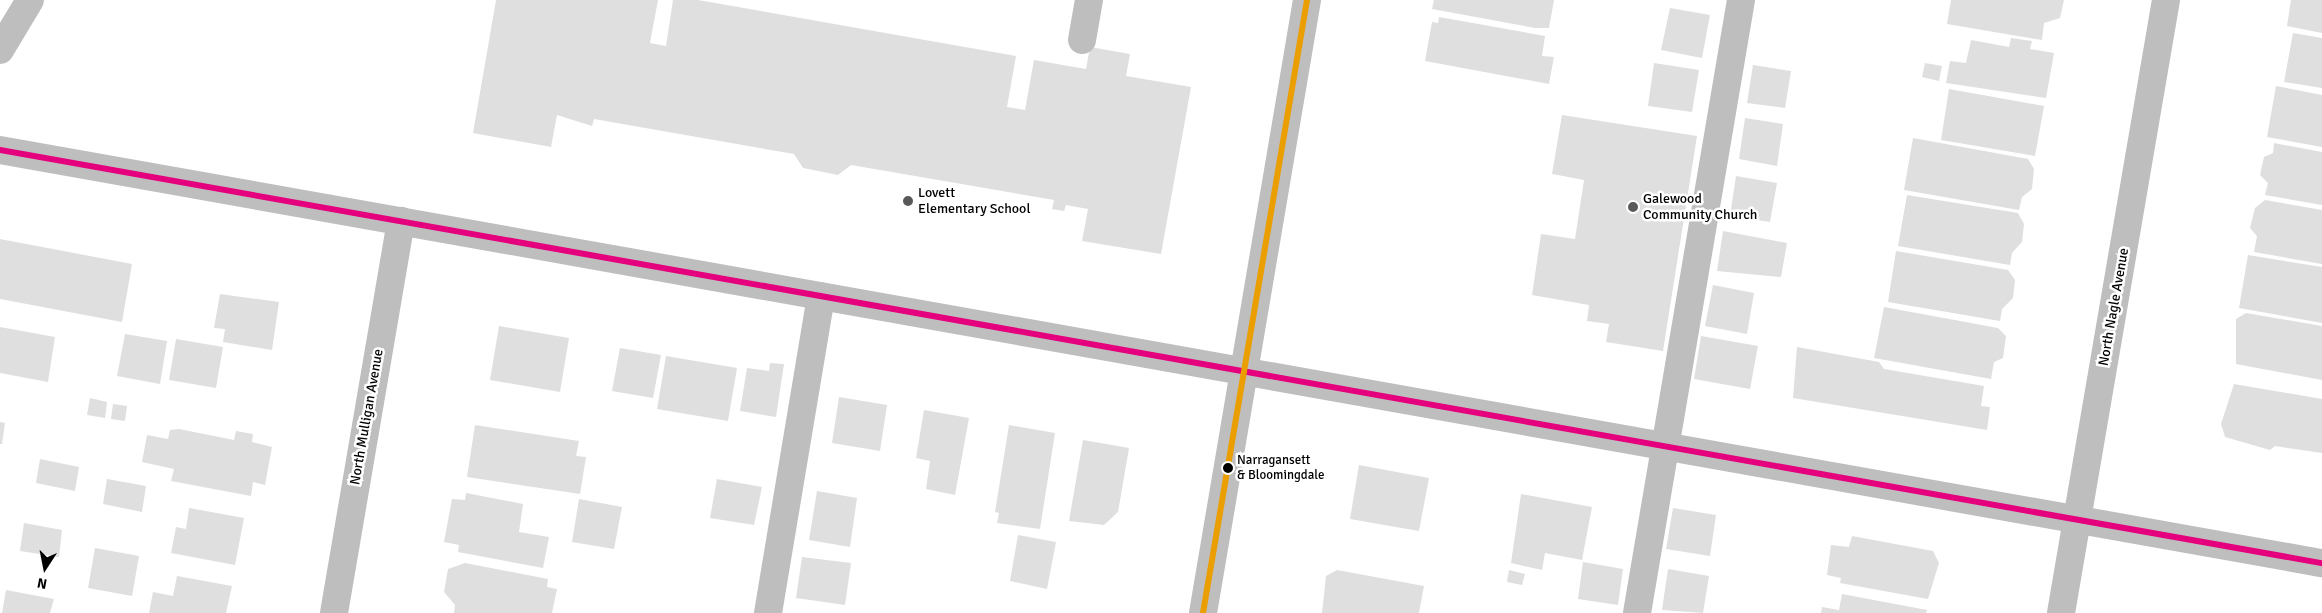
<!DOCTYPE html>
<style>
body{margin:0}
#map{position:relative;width:2322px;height:613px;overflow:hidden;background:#fff;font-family:Signika,sans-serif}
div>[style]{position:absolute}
.building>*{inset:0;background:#dfdfdf}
.minor>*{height:28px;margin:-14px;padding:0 14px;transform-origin:14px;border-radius:14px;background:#bebebe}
.bus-1>*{height:6px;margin:-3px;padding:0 3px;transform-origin:3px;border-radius:3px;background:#e5007d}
.bus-2>*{height:6px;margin:-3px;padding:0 3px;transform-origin:3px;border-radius:3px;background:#eb9e00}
.dots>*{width:14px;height:14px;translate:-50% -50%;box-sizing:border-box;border:2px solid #fff;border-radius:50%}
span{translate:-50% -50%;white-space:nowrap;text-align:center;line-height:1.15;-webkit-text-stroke:5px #fff;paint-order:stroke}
.bus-label{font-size:13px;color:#000}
.left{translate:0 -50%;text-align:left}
.poi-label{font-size:14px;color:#000}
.street-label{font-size:14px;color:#000}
.north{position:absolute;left:20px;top:543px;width:50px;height:50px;-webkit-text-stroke:4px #fff;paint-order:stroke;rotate:191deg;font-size:14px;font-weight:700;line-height:20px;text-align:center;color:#000}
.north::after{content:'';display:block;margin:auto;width:18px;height:22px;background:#000;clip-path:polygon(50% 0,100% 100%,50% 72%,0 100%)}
</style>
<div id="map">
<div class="building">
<div style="clip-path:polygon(496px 0,658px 0,650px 43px,666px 46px,673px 0,698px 0,1016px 56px,1007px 107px,1025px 110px,1034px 60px,1086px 69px,1090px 47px,1130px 54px,1126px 76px,1191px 87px,1161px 254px,1082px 241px,1088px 209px,1066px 205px,1064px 211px,1052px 209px,1054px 200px,851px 165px,838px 175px,803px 168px,794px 154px,594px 119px,592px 126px,557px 115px,551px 147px,473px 133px)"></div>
<div style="clip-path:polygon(1434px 0,1554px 0,1549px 28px,1535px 28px,1432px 9px)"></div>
<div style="clip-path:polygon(1951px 0,2064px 0,2060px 18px,2044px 23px,2042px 40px,1947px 24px)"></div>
<div style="clip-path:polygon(2291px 0,2322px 0,2322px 33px,2287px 26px)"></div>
<div style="clip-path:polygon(1670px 8px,1710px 15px,1702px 58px,1661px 50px)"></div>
<div style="clip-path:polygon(1439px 17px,1545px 36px,1542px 56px,1554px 57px,1549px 84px,1425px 61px,1432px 22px,1438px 23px)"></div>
<div style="clip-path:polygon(2293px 33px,2322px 38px,2322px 88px,2284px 82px)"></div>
<div style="clip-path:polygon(2011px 38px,2032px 41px,2030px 49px,2054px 53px,2046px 98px,1946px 83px,1950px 61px,1966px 63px,1971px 40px,2009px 47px)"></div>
<div style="clip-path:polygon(1654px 63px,1699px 70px,1692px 112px,1648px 106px)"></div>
<div style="clip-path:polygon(1925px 63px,1942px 66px,1939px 81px,1922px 77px)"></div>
<div style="clip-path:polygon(1753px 65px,1791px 71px,1785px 108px,1747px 103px)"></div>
<div style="clip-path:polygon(2276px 86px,2322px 95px,2322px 147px,2267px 137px)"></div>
<div style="clip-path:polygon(1949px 89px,2044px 106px,2035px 156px,1941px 140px)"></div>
<div style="clip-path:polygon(1562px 115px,1697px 136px,1663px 351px,1606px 342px,1609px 324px,1587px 321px,1589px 305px,1532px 295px,1541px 234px,1575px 239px,1584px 180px,1552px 174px)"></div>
<div style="clip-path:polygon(1745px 118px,1783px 124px,1777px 166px,1739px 159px)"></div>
<div style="clip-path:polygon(1913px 138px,2028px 159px,2034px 169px,2032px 189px,2022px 197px,2019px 210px,1904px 190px)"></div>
<div style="clip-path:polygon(2274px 143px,2322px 152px,2322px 205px,2265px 195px,2268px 183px,2260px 175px,2264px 157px,2273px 153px)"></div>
<div style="clip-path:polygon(1736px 176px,1777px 183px,1770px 222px,1730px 216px)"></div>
<div style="clip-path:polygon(1907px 195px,2018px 213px,2024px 224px,2022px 242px,2012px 253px,2010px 265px,1898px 246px)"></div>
<div style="clip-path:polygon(2265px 200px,2322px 210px,2322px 264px,2254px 252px,2257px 236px,2250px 228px,2255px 208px)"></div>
<div style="clip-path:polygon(1723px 231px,1787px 243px,1781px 277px,1717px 271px)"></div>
<div style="clip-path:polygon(0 239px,132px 264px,122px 322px,0 299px)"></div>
<div style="clip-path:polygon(1896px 251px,2008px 270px,2015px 280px,2013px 298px,2002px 309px,2000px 321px,1888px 302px)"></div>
<div style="clip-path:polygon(2248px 255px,2322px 267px,2322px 323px,2239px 308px)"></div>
<div style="clip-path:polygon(1713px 285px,1754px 293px,1747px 334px,1705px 326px)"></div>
<div style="clip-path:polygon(220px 294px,279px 302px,272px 350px,223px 342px,225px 329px,214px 328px)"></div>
<div style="clip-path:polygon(1884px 307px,1998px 328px,2006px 336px,2003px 358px,1994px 362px,1991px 379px,1874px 358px)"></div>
<div style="clip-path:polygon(2246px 313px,2322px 326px,2322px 380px,2236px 364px,2236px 319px)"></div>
<div style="clip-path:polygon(499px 326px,569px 338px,560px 392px,490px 380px)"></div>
<div style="clip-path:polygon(0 327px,55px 337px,48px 382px,0 373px)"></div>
<div style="clip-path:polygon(125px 334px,167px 341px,160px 384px,117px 376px)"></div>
<div style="clip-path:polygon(1701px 336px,1758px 346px,1750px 389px,1694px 379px)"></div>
<div style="clip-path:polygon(176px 339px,223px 347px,216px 388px,169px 380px)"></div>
<div style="clip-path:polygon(1797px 347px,1879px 362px,1884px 369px,1984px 386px,1981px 406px,1990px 407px,1987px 430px,1793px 398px)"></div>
<div style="clip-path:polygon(620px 348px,661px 355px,653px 398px,612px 391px)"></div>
<div style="clip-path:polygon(666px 356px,737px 368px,728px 421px,657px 409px)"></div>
<div style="clip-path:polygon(770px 363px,784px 364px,776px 417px,740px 411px,747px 368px,769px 371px)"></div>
<div style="clip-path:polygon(2234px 384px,2322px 399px,2322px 453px,2275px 446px,2270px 450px,2225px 437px,2221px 424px)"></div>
<div style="clip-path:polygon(839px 397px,887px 405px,880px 451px,832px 443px)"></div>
<div style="clip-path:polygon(90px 398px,107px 402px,105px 418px,87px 415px)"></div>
<div style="clip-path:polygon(113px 404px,127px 406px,125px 421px,111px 419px)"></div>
<div style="clip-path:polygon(924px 410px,969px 418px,955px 495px,926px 489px,930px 461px,916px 458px)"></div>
<div style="clip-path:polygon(0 422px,5px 423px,2px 444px,0 444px)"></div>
<div style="clip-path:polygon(475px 425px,579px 441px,576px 456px,586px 457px,580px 494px,467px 477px)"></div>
<div style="clip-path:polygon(1009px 425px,1055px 433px,1040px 529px,997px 523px,999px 513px,995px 512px)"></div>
<div style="clip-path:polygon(179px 429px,234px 440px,236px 431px,253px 434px,252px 442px,272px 447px,265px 485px,253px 482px,251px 496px,171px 481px,174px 469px,142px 462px,147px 435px,168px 439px,170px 430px)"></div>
<div style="clip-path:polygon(1083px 440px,1129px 448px,1118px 512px,1104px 525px,1069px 521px)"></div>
<div style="clip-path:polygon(40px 459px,79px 467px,75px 491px,36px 483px)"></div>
<div style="clip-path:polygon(1359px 465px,1429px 478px,1419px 531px,1350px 519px)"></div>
<div style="clip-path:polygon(107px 479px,146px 486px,142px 512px,103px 504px)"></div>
<div style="clip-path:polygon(717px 479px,762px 487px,754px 525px,710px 518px)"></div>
<div style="clip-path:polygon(817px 491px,857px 498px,850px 547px,809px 540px)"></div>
<div style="clip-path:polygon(466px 493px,523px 504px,519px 532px,549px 537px,543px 568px,458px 552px,459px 545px,444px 542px,452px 499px,465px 500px)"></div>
<div style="clip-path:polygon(1521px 494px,1592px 507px,1582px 560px,1545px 553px,1542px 570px,1511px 563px)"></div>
<div style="clip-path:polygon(579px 499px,622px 507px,614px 549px,572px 542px)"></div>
<div style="clip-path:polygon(189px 508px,244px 518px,235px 565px,171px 553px,176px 527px,186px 529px)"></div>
<div style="clip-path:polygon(1673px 508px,1716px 515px,1710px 556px,1666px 549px)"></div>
<div style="clip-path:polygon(24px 523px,62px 530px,59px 557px,20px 551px)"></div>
<div style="clip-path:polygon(1018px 535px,1056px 542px,1047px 589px,1010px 581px)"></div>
<div style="clip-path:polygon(1852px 536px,1933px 551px,1939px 563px,1928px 599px,1840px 583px,1841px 578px,1827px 575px,1831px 545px,1849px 547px)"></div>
<div style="clip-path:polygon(95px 548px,139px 556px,132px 596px,88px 588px)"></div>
<div style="clip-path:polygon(802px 557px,851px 563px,845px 605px,796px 598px)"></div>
<div style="clip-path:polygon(1583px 562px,1623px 569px,1618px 605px,1578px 599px)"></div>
<div style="clip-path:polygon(465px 563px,548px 579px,547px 587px,557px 589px,552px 613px,454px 613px,455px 605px,444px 592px,448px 569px)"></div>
<div style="clip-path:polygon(1668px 569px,1709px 576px,1703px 613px,1662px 610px)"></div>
<div style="clip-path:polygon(1337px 570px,1424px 586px,1419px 613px,1322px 613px,1326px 576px)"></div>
<div style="clip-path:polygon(1509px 570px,1525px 574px,1522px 585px,1507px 582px)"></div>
<div style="clip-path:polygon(177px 576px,232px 586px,226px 613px,149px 613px,153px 592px,173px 596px)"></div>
<div style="clip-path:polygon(6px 590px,54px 599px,50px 613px,2px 613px)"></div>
<div style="clip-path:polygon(1842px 594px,1927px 610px,1926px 613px,1821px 613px,1822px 607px,1839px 610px)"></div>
</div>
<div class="minor">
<div style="left:1082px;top:40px;width:41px;rotate:-80.1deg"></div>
<div style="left:0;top:50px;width:58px;rotate:-59deg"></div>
<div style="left:0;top:150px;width:2358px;rotate:10.09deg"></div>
<div style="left:334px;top:613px;width:398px;rotate:-80.3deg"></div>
<div style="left:768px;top:613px;width:321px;rotate:-80.5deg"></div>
<div style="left:1203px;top:613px;width:622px;rotate:-80.37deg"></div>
<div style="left:1637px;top:613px;width:622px;rotate:-80.37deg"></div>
<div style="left:2061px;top:613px;width:622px;rotate:-80.28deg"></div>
</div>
<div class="bus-1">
<div style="left:0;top:150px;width:2358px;rotate:10.09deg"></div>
</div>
<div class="bus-2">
<div style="left:1203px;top:613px;width:622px;rotate:-80.37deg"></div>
</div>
<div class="dots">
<div style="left:908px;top:201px;background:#595959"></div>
<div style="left:1633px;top:207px;background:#595959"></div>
<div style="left:1228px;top:468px;background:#000"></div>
</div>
<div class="bus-label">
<span class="left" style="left:1237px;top:468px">Narragansett<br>&amp; Bloomingdale</span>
</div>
<div class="poi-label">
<span class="left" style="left:918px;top:201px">Lovett<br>Elementary School</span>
<span class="left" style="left:1643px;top:207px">Galewood<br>Community Church</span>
</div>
<div class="street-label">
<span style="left:2114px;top:307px;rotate:-80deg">North Nagle Avenue</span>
<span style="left:367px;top:417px;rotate:-80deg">North Mulligan Avenue</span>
</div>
<div class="north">N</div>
</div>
